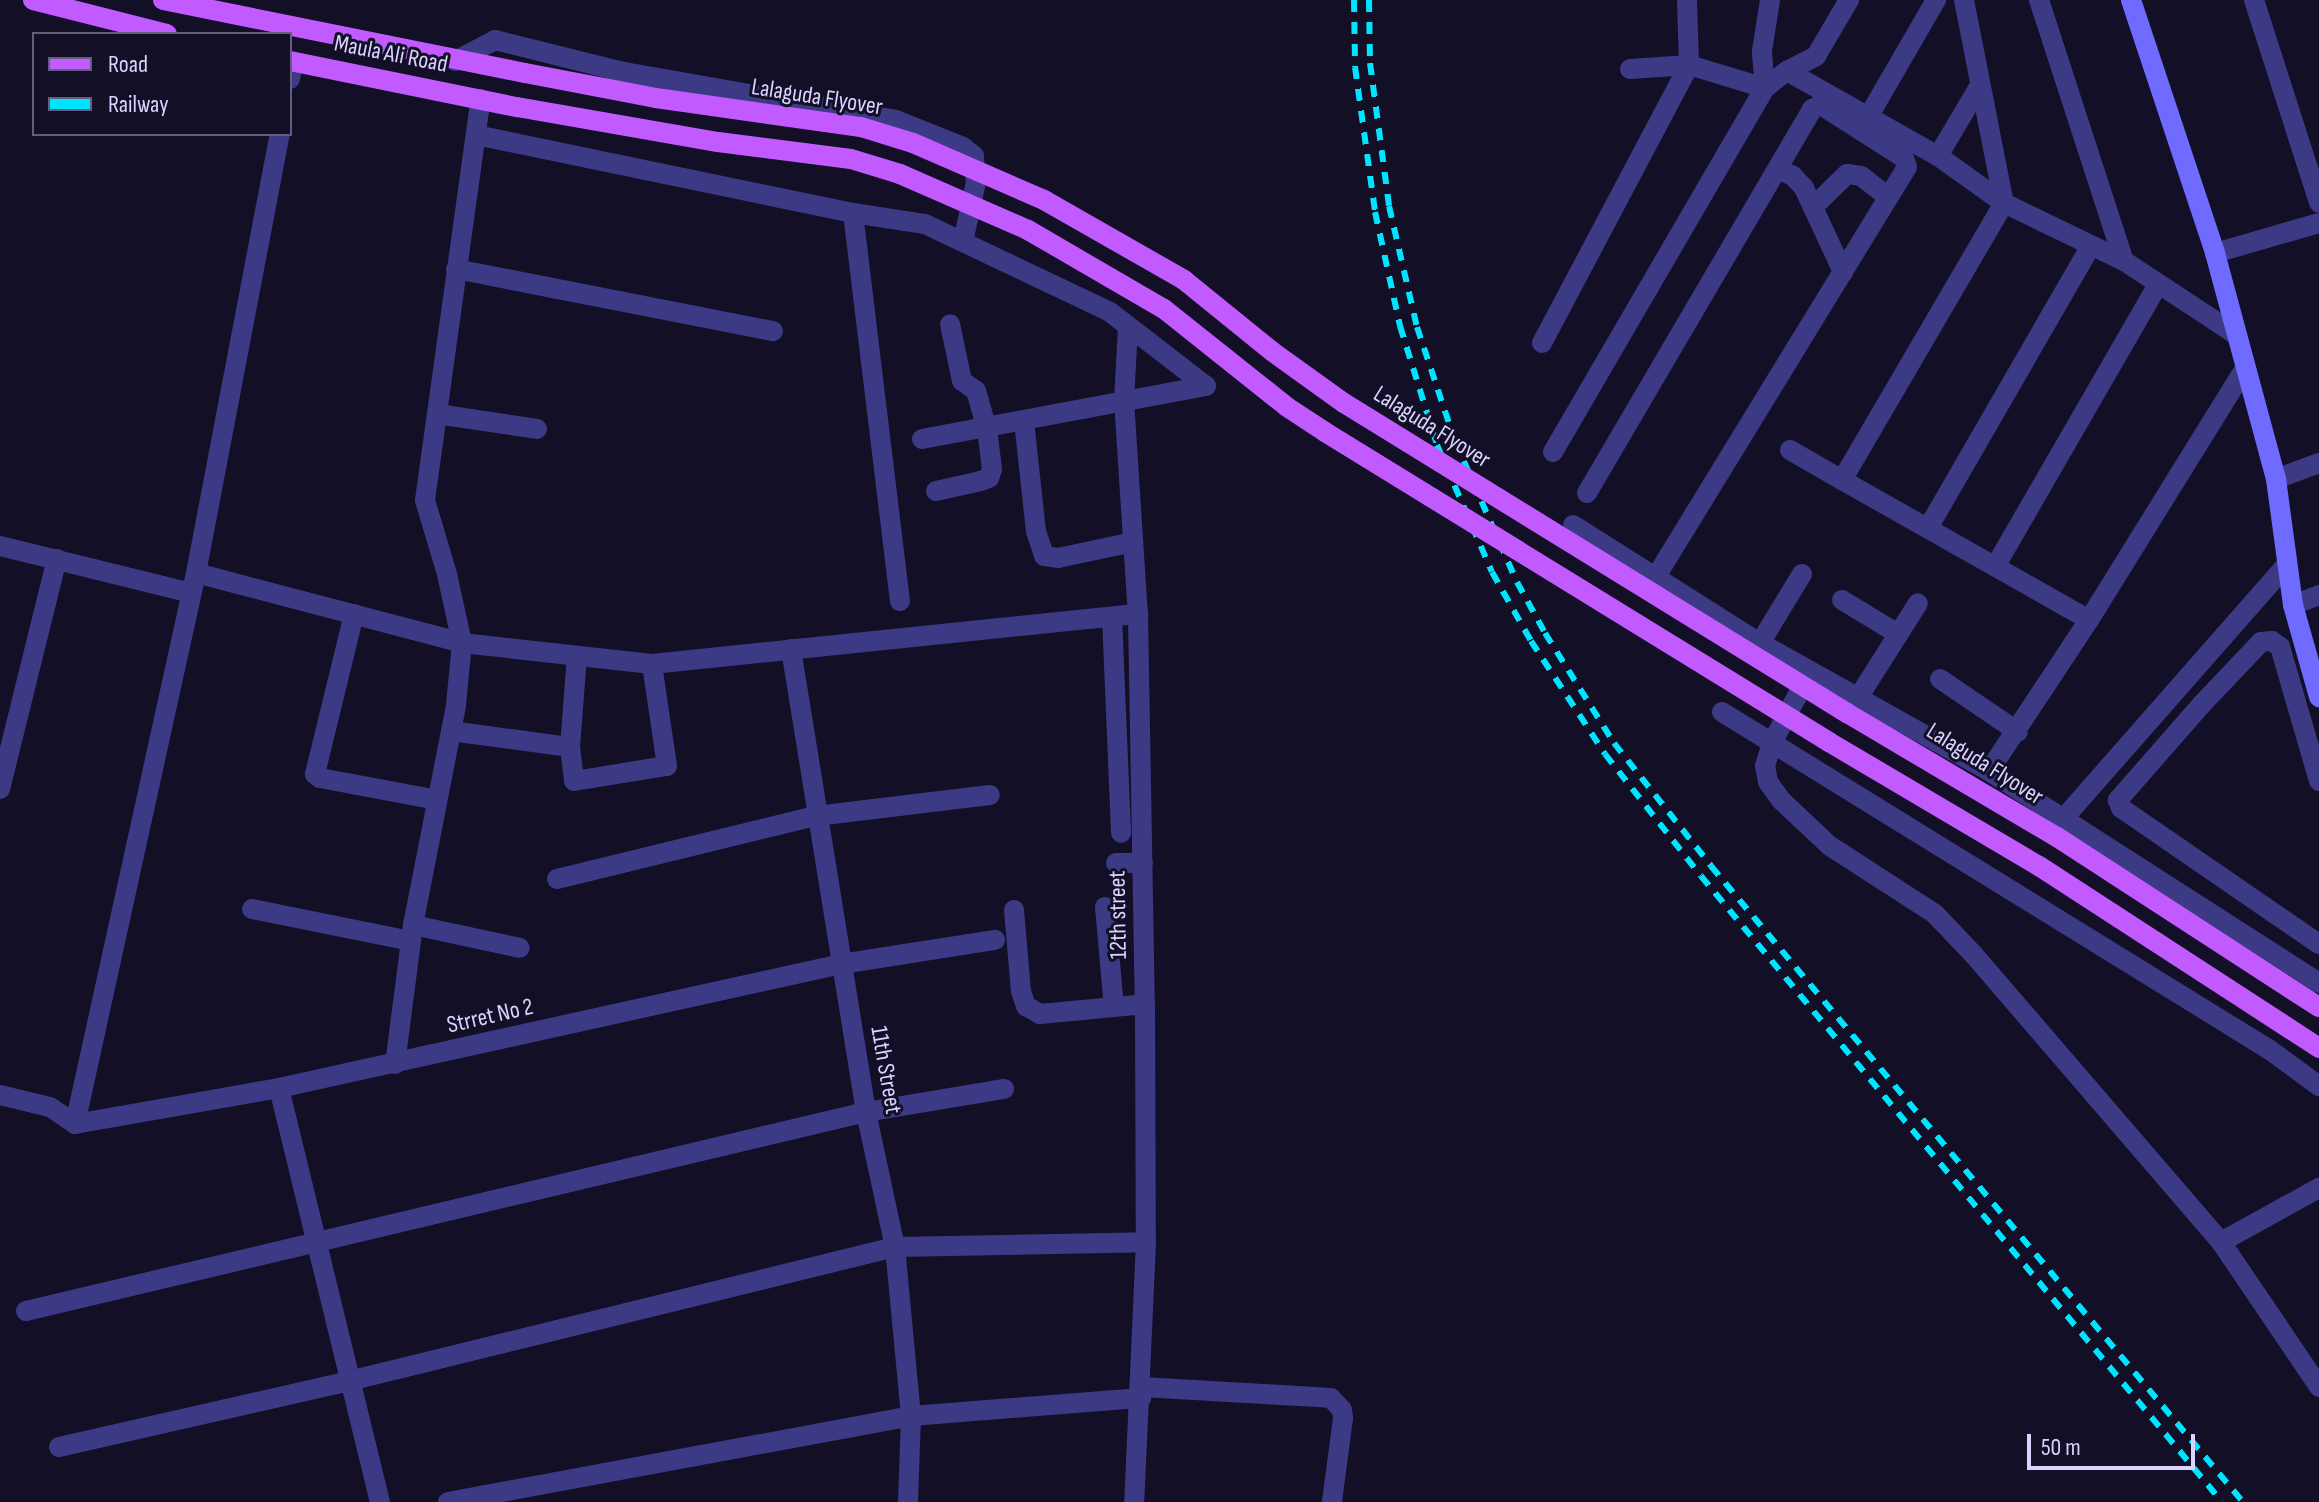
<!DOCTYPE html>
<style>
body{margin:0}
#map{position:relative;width:2319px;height:1502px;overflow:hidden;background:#130f26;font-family:"Sofia Sans Condensed",sans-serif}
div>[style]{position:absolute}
.minor>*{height:20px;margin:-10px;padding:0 10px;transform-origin:10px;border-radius:10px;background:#3d3a85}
.tertiary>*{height:20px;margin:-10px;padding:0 10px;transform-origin:10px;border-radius:10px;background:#3d3a85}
.secondary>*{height:20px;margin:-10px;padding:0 10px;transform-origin:10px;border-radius:10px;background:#6f6bff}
.primary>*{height:20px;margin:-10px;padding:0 10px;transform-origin:10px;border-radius:10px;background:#c25bff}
.rail>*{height:6px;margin-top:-3px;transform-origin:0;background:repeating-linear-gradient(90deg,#00e5ff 0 12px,transparent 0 22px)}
.primary-bridge>*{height:20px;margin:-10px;padding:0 10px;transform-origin:10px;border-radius:10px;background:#c25bff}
span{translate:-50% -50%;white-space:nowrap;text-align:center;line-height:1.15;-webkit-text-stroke:6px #130f26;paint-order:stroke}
.street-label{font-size:24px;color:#d9d4ff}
.legend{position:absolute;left:32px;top:32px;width:260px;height:104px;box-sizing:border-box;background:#130f26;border:2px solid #625e7d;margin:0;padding:10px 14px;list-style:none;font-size:24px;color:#d9d4ff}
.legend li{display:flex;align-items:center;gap:16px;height:40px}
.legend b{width:40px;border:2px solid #625e7d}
.scale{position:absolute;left:2027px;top:1434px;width:168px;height:36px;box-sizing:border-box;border:4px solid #d9d4ff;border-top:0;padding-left:10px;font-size:24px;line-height:28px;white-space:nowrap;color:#d9d4ff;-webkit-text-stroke:6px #130f26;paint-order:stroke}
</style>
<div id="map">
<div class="minor">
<div style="left:1964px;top:0;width:207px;rotate:78.9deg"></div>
<div style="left:2004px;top:203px;width:321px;rotate:120.3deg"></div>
<div style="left:1842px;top:480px;width:284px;rotate:29.5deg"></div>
<div style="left:2039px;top:0;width:274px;rotate:72deg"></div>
<div style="left:2254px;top:0;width:213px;rotate:72.2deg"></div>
<div style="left:455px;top:61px;width:45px;rotate:-27.7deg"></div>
<div style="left:495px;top:40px;width:128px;rotate:14deg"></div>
<div style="left:619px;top:71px;width:281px;rotate:10deg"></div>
<div style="left:896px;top:120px;width:72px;rotate:21.9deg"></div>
<div style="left:963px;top:147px;width:14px;rotate:39deg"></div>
<div style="left:974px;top:156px;width:26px;rotate:86deg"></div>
<div style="left:976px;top:182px;width:61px;rotate:102.2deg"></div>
<div style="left:1630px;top:69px;width:59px;rotate:-3.9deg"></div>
<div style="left:1689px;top:65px;width:65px;rotate:-91.8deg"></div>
<div style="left:1787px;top:71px;width:173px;rotate:29.4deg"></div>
<div style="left:1938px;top:156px;width:81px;rotate:35.5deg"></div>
<div style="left:2004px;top:203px;width:133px;rotate:25.8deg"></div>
<div style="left:2124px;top:261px;width:133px;rotate:33.3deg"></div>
<div style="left:290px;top:79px;width:17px;rotate:-80deg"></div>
<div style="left:1867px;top:119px;width:138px;rotate:-59.9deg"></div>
<div style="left:476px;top:135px;width:385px;rotate:11.7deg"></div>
<div style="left:853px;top:213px;width:73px;rotate:8.7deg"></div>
<div style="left:925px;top:224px;width:205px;rotate:25.4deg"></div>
<div style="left:1110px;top:312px;width:121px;rotate:37.6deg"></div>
<div style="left:1938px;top:156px;width:80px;rotate:-59.3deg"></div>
<div style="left:1778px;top:169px;width:17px;rotate:25deg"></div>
<div style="left:1793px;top:176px;width:16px;rotate:47deg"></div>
<div style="left:1804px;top:188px;width:93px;rotate:65.1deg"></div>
<div style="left:1813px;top:207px;width:47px;rotate:-44.1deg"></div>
<div style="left:1847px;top:174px;width:14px;rotate:8deg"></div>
<div style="left:1861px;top:176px;width:34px;rotate:38deg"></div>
<div style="left:853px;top:213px;width:391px;rotate:83.1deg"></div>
<div style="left:2215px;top:253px;width:108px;rotate:-16.1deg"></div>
<div style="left:456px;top:269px;width:323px;rotate:11.1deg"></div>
<div style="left:1128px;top:327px;width:73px;rotate:93.1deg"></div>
<div style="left:1124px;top:400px;width:214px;rotate:86.3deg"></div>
<div style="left:1138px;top:614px;width:390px;rotate:89deg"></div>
<div style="left:1145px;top:1004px;width:238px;rotate:89.8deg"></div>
<div style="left:1146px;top:1242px;width:260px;rotate:92.6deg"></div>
<div style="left:1542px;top:343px;width:314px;rotate:-62.1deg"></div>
<div style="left:1689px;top:65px;width:79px;rotate:16.8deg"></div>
<div style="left:1765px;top:88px;width:37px;rotate:-95deg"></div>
<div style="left:1762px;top:51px;width:52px;rotate:-81.1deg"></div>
<div style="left:437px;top:414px;width:101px;rotate:8.5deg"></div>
<div style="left:1024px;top:421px;width:111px;rotate:83.8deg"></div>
<div style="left:1036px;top:531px;width:26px;rotate:72deg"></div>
<div style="left:1044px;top:556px;width:14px;rotate:8deg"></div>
<div style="left:1058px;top:558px;width:77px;rotate:-12deg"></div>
<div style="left:922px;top:439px;width:289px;rotate:-10.6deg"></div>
<div style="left:1790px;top:450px;width:60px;rotate:30deg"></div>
<div style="left:1553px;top:452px;width:421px;rotate:-59.8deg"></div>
<div style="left:1765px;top:88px;width:28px;rotate:-38deg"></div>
<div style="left:1787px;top:71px;width:33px;rotate:-27deg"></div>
<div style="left:1816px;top:56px;width:65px;rotate:-59.5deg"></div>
<div style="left:2276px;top:479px;width:46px;rotate:-20.4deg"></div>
<div style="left:936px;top:491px;width:46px;rotate:-12.5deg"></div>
<div style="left:981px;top:481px;width:9px;rotate:-21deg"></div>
<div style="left:989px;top:478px;width:9px;rotate:-72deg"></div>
<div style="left:992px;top:469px;width:40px;rotate:-97.1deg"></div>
<div style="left:987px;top:429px;width:40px;rotate:-106deg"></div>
<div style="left:976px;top:391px;width:17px;rotate:-144deg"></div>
<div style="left:962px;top:381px;width:58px;rotate:-101.9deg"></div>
<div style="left:1587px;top:493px;width:445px;rotate:-59.6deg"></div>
<div style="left:1812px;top:109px;width:10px;rotate:-24deg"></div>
<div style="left:1821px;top:105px;width:98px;rotate:32.6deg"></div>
<div style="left:1904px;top:158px;width:9px;rotate:72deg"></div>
<div style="left:1907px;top:167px;width:481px;rotate:121.5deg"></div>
<div style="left:1573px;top:525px;width:221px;rotate:32.3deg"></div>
<div style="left:1928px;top:528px;width:324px;rotate:-60deg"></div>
<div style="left:0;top:546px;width:197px;rotate:13.8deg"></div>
<div style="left:1996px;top:565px;width:324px;rotate:-60deg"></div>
<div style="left:196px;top:573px;width:275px;rotate:14.7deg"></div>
<div style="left:462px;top:643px;width:191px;rotate:6.3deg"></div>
<div style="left:652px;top:664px;width:489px;rotate:-5.9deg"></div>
<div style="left:1802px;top:574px;width:81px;rotate:121.3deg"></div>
<div style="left:1760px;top:643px;width:262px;rotate:29.2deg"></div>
<div style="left:1989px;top:771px;width:392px;rotate:32.7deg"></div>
<div style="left:1842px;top:600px;width:66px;rotate:31.3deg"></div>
<div style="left:2293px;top:605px;width:28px;rotate:-21deg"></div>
<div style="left:354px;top:614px;width:165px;rotate:103.7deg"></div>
<div style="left:315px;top:774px;width:6px;rotate:39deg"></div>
<div style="left:320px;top:778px;width:119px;rotate:10.6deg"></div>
<div style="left:1112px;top:617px;width:216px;rotate:87.6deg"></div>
<div style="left:577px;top:656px;width:91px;rotate:94.4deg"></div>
<div style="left:570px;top:747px;width:34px;rotate:83deg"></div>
<div style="left:574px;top:781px;width:94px;rotate:-9.2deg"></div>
<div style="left:667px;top:766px;width:103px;rotate:-98.4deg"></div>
<div style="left:1810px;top:672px;width:81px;rotate:118.2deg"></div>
<div style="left:1772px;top:743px;width:24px;rotate:107deg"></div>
<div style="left:1765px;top:766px;width:16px;rotate:79deg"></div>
<div style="left:1768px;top:782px;width:24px;rotate:54deg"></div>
<div style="left:1782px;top:801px;width:66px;rotate:43.2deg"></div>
<div style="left:1830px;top:846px;width:125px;rotate:32.9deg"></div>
<div style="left:1935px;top:914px;width:57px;rotate:46.4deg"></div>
<div style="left:1974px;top:955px;width:379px;rotate:49.3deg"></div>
<div style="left:2221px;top:1242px;width:175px;rotate:55.9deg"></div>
<div style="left:1940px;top:679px;width:94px;rotate:34.2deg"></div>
<div style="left:1858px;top:698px;width:112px;rotate:-57.7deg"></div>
<div style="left:1722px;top:712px;width:644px;rotate:31.67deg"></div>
<div style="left:2270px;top:1050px;width:61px;rotate:36.3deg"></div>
<div style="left:451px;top:731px;width:120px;rotate:7.7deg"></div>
<div style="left:1989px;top:771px;width:181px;rotate:-56.5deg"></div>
<div style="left:2089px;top:620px;width:294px;rotate:-58.2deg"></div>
<div style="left:2319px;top:781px;width:140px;rotate:-106.2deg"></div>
<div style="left:2280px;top:647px;width:10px;rotate:-143deg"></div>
<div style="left:2272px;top:641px;width:11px;rotate:175deg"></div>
<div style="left:2261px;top:642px;width:86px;rotate:133.6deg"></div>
<div style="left:2202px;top:704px;width:128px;rotate:131.2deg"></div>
<div style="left:2118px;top:800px;width:9px;rotate:69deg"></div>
<div style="left:2121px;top:808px;width:240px;rotate:34.5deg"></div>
<div style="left:0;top:789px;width:237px;rotate:-76.1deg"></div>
<div style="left:2064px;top:818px;width:338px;rotate:-48.7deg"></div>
<div style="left:1116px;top:863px;width:27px"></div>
<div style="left:557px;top:879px;width:267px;rotate:-13.7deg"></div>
<div style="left:816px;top:816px;width:175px;rotate:-6.9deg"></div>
<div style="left:1105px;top:907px;width:100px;rotate:84.9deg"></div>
<div style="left:252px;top:909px;width:162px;rotate:11.4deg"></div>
<div style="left:1014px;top:910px;width:81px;rotate:85.1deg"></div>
<div style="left:1021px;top:991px;width:16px;rotate:72deg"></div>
<div style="left:1026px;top:1006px;width:16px;rotate:30deg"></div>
<div style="left:1040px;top:1014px;width:105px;rotate:-5.4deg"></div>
<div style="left:413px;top:925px;width:109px;rotate:12.1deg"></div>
<div style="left:395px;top:1064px;width:140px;rotate:-82.6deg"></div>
<div style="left:413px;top:925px;width:224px;rotate:-78.9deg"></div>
<div style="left:456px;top:705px;width:62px;rotate:-84.5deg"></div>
<div style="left:462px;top:643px;width:71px;rotate:-102.3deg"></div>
<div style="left:447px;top:574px;width:77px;rotate:-106.6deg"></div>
<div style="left:425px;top:500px;width:405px;rotate:-82.1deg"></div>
<div style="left:279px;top:1088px;width:426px;rotate:76.3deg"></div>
<div style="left:0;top:1095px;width:51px;rotate:13.5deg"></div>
<div style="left:50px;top:1107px;width:30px;rotate:34deg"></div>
<div style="left:75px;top:1124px;width:207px;rotate:-10deg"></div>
<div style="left:279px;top:1088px;width:576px;rotate:-12.44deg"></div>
<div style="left:841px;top:964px;width:156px;rotate:-8.9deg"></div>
<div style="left:75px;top:1124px;width:564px;rotate:-77.61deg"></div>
<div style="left:196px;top:573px;width:447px;rotate:-79.2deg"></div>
<div style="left:2221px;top:1242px;width:112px;rotate:-28.9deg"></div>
<div style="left:26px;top:1311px;width:863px;rotate:-13.33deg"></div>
<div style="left:866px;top:1112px;width:140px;rotate:-9.5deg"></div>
<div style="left:1142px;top:1387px;width:189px;rotate:3.3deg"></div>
<div style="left:1331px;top:1398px;width:16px;rotate:47deg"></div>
<div style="left:1342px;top:1410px;width:8px;rotate:83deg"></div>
<div style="left:1343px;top:1418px;width:85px;rotate:97.5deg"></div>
<div style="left:59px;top:1447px;width:297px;rotate:-12.8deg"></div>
<div style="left:349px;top:1381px;width:562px;rotate:-13.79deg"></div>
<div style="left:895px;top:1247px;width:251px;rotate:-1.1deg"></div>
<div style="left:448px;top:1502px;width:471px;rotate:-10.5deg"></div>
<div style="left:911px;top:1416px;width:231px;rotate:-4.5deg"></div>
</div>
<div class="tertiary">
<div style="left:791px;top:649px;width:469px;rotate:80.8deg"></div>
<div style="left:866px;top:1112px;width:138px;rotate:77.9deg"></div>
<div style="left:895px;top:1247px;width:170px;rotate:84.6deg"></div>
<div style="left:911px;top:1416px;width:86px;rotate:92deg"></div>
</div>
<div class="secondary">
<div style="left:2131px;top:0;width:267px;rotate:71.6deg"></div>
<div style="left:2215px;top:253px;width:234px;rotate:74.9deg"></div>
<div style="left:2276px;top:479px;width:127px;rotate:82.3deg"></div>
<div style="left:2293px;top:605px;width:96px;rotate:74.2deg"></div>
</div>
<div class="primary">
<div style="left:33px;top:0;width:138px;rotate:14.2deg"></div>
<div style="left:163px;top:0;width:369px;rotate:11.4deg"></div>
<div style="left:290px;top:61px;width:232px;rotate:11.5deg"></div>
</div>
<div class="rail">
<div style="left:1354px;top:0;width:67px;rotate:89.1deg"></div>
<div style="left:1355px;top:67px;width:146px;rotate:82.1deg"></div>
<div style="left:1375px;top:212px;width:117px;rotate:77.6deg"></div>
<div style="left:1400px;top:326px;width:125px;rotate:72.7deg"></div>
<div style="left:1437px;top:445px;width:138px;rotate:66.6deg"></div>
<div style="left:1492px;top:572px;width:79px;rotate:60.5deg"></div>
<div style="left:1531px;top:641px;width:135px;rotate:56.8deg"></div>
<div style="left:1605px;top:754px;width:155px;rotate:51.8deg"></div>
<div style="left:1701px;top:876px;width:814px;rotate:50.23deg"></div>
<div style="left:1369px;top:0;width:63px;rotate:89.1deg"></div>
<div style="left:1370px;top:63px;width:144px;rotate:82.4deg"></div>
<div style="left:1389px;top:206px;width:124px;rotate:77deg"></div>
<div style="left:1417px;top:327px;width:120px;rotate:71.6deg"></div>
<div style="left:1455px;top:441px;width:154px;rotate:66.3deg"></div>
<div style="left:1517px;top:582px;width:58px;rotate:61.2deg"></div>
<div style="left:1545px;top:633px;width:130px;rotate:57.9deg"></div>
<div style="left:1614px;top:743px;width:157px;rotate:51.7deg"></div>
<div style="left:1711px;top:866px;width:829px;rotate:50.09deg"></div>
</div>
<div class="primary-bridge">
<div style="left:525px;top:73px;width:133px;rotate:10.8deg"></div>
<div style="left:656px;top:98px;width:207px;rotate:8.1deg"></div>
<div style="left:861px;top:127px;width:54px;rotate:17.1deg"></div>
<div style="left:913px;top:143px;width:143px;rotate:23.5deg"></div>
<div style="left:1044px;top:200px;width:161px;rotate:29.7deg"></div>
<div style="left:1184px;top:280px;width:114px;rotate:39deg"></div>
<div style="left:1273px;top:352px;width:87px;rotate:35.7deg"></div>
<div style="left:1344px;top:403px;width:591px;rotate:31.65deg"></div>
<div style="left:1847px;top:713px;width:244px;rotate:30.6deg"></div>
<div style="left:2057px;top:837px;width:312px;rotate:33deg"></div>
<div style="left:517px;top:107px;width:204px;rotate:9.9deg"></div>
<div style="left:718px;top:142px;width:134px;rotate:7.3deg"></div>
<div style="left:851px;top:159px;width:51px;rotate:17deg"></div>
<div style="left:900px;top:174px;width:140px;rotate:23.6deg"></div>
<div style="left:1028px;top:230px;width:157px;rotate:30.2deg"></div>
<div style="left:1164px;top:309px;width:157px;rotate:38.5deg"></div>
<div style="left:1287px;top:407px;width:45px;rotate:33.3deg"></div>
<div style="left:1325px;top:432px;width:592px;rotate:31.59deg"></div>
<div style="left:1829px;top:742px;width:244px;rotate:30.6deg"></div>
<div style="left:2039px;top:866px;width:334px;rotate:33deg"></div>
</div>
<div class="street-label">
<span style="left:391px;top:54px;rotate:11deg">Maula Ali Road</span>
<span style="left:817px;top:97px;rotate:9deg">Lalaguda Flyover</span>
<span style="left:1432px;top:427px;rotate:32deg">Lalaguda Flyover</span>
<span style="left:1985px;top:764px;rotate:32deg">Lalaguda Flyover</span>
<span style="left:1118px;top:915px;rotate:-91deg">12th street</span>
<span style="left:490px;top:1016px;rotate:-13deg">Strret No 2</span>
<span style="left:886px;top:1070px;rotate:80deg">11th Street</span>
</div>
<ul class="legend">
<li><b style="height:10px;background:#c25bff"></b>Road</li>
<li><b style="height:10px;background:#00e5ff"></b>Railway</li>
</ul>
<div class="scale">50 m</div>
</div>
